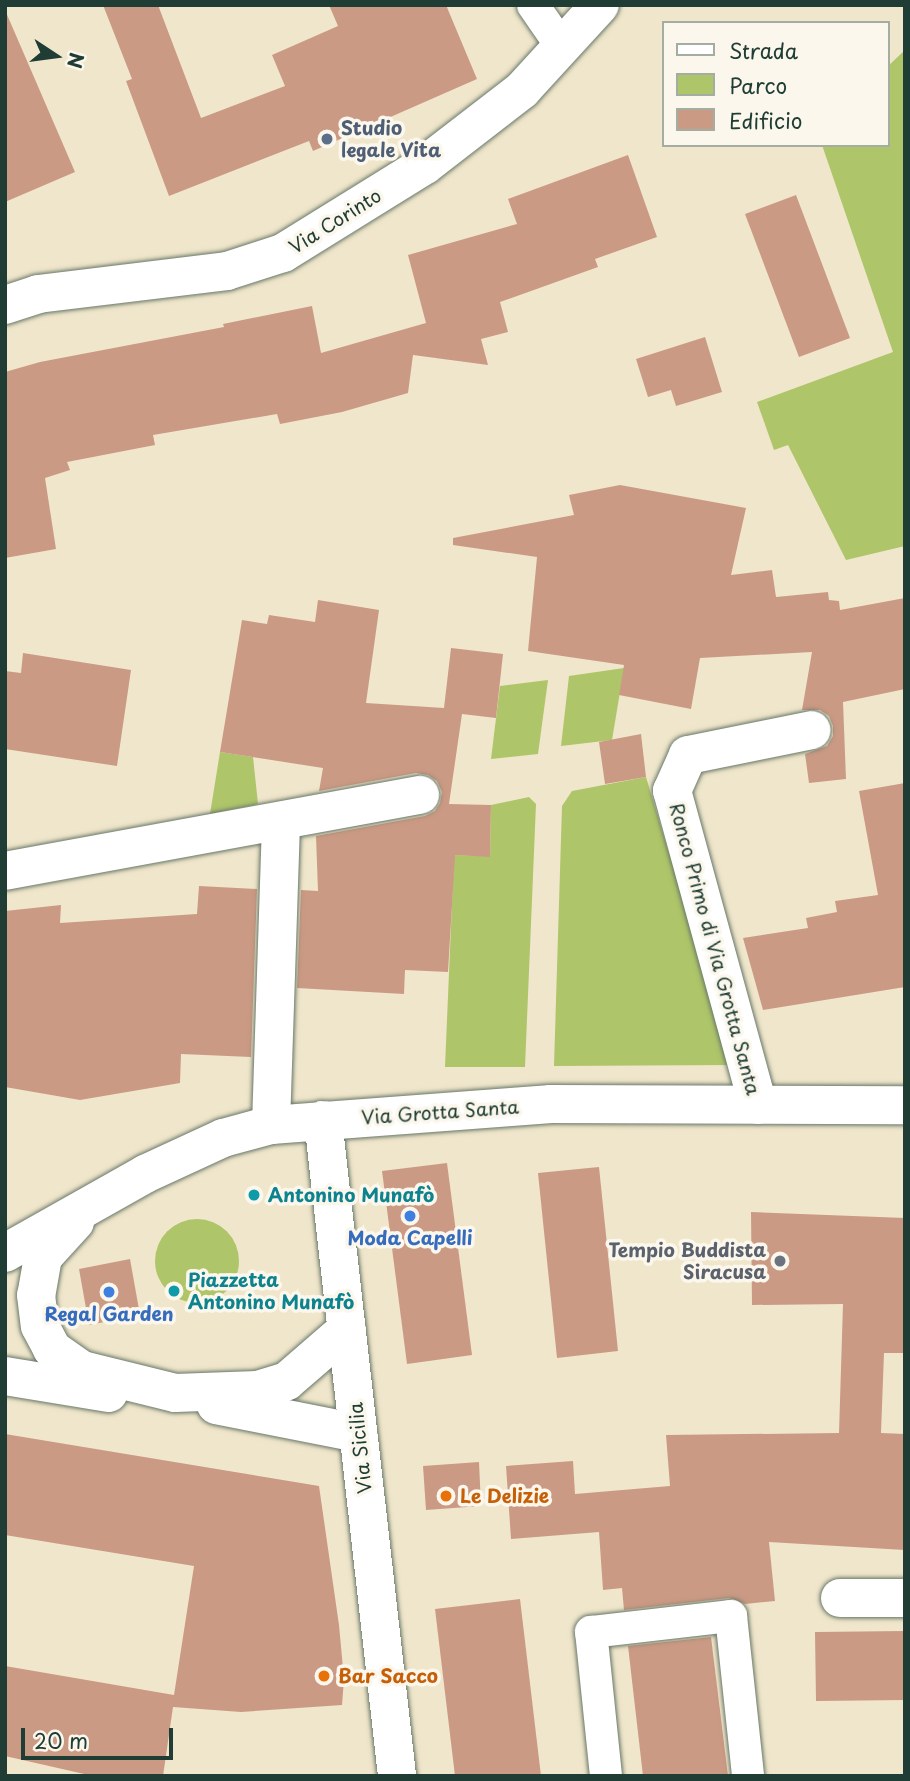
<!DOCTYPE html>
<meta charset="utf-8">
<style>
body{margin:0}
#map{position:relative;width:910px;height:1781px;overflow:hidden;background:#f0e6cb;font-family:"Playpen Sans",sans-serif}
div>[style]{position:absolute}
.green>*{inset:0;background:#afc569}
.round{border-radius:50%}
.building>*{inset:0;background:#cb9a84}
.roads{filter:drop-shadow(0 0 2px #687869) drop-shadow(0 0 2px #687869)}
.service>*{height:32px;margin:-16px;padding:0 16px;transform-origin:16px;border-radius:16px;background:#fff}
.minor>*{height:38px;margin:-19px;padding:0 19px;transform-origin:19px;border-radius:19px;background:#fff}
.tertiary>*{height:38px;margin:-19px;padding:0 19px;transform-origin:19px;border-radius:19px;background:#fff}
.dots>*{width:19px;height:19px;translate:-50% -50%;box-sizing:border-box;border:4px solid #fbf7ec;border-radius:50%}
span{translate:-50% -50%;white-space:nowrap;text-align:center;line-height:1.15;-webkit-text-stroke:7px #fbf7ec;paint-order:stroke}
.service-label{font-size:19px;color:#4e5e75;font-weight:700}
.left{translate:0 -50%;text-align:left}
.street-label{font-size:19px;color:#1f3d34}
.culture-label{font-size:19px;color:#0d838f;font-weight:700}
.shop-label{font-size:19px;color:#366cbe;font-weight:700}
.worship-label{font-size:19px;color:#5b616d;font-weight:700}
.right{translate:-100% -50%;text-align:right}
.food-label{font-size:19px;color:#c56008;font-weight:700}
.frame{position:absolute;inset:0;border:7px solid #1f3d34;pointer-events:none}
.legend{position:absolute;left:662px;top:21px;width:228px;height:126px;box-sizing:border-box;background:#fbf7ec;border:2px solid #a3ada2;margin:0;padding:9px 12px;list-style:none;font-size:21px;color:#1f3d34}
.legend li{display:flex;align-items:center;gap:14px;height:35px}
.legend b{width:35px;border:2px solid #a3ada2}
.north{position:absolute;left:21px;top:21px;width:70px;height:70px;-webkit-text-stroke:5px #fbf7ec;paint-order:stroke;rotate:103deg;font-size:19px;font-weight:700;line-height:28px;text-align:center;color:#1f3d34}
.north::after{content:'';display:block;margin:auto;width:24px;height:32px;background:#1f3d34;clip-path:polygon(50% 0,100% 100%,50% 72%,0 100%)}
.scale{position:absolute;left:21px;top:1728px;width:152px;height:32px;box-sizing:border-box;border:4px solid #1f3d34;border-top:0;padding-left:9px;font-size:21px;line-height:24px;white-space:nowrap;color:#1f3d34;-webkit-text-stroke:5px #fbf7ec;paint-order:stroke}
</style>
<div id="map">
<div class="green">
<div style="clip-path:polygon(905px 50px,905px 546px,846px 560px,788px 445px,774px 450px,757px 402px,893px 352px,822px 145px,887px 145px,887px 67px)"></div>
<div style="clip-path:polygon(624px 668px,612px 740px,561px 746px,569px 676px)"></div>
<div style="clip-path:polygon(548px 680px,538px 754px,491px 759px,500px 686px)"></div>
<div style="clip-path:polygon(220px 752px,253px 757px,258px 804px,210px 814px)"></div>
<div style="clip-path:polygon(646px 777px,733px 1065px,554px 1066px,562px 806px,572px 791px)"></div>
<div style="clip-path:polygon(529px 797px,536px 804px,525px 1067px,445px 1067px,454px 855px,490px 856px,491px 805px)"></div>
<div class="round" style="left:155px;top:1219px;width:84px;height:84px"></div>
</div>
<div class="building">
<div style="clip-path:polygon(103px 5px,158px 5px,201px 118px,285px 86px,272px 55px,338px 26px,329px 5px,446px 5px,477px 79px,313px 151px,309px 141px,169px 196px,126px 81px,132px 79px)"></div>
<div style="clip-path:polygon(5px 10px,75px 172px,5px 202px)"></div>
<div style="clip-path:polygon(628px 155px,657px 237px,595px 259px,598px 267px,500px 302px,508px 332px,481px 339px,488px 365px,413px 355px,408px 393px,342px 412px,280px 424px,277px 414px,153px 435px,155px 445px,67px 462px,70px 470px,45px 478px,56px 549px,5px 558px,5px 372px,40px 362px,224px 327px,223px 324px,312px 306px,321px 353px,426px 323px,408px 255px,517px 224px,508px 199px)"></div>
<div style="clip-path:polygon(796px 195px,850px 338px,799px 357px,745px 214px)"></div>
<div style="clip-path:polygon(705px 337px,722px 392px,676px 406px,671px 390px,648px 397px,636px 359px)"></div>
<div style="clip-path:polygon(620px 485px,746px 508px,731px 575px,772px 570px,776px 597px,828px 592px,829px 600px,839px 601px,840px 610px,905px 598px,905px 689px,843px 702px,846px 779px,809px 783px,805px 754px,827px 746px,833px 736px,833px 726px,829px 716px,820px 710px,802px 710px,812px 652px,700px 658px,691px 709px,619px 695px,624px 665px,528px 651px,537px 557px,453px 545px,453px 538px,574px 515px,569px 495px)"></div>
<div style="clip-path:polygon(318px 600px,379px 610px,366px 703px,444px 708px,451px 648px,503px 654px,496px 718px,462px 714px,449px 804px,491px 805px,490px 857px,455px 855px,448px 972px,405px 970px,404px 994px,297px 988px,301px 890px,318px 891px,316px 836px,425px 816px,435px 811px,440px 803px,442px 792px,437px 781px,428px 775px,416px 773px,319px 791px,323px 768px,220px 752px,242px 620px,267px 624px,269px 615px,315px 622px)"></div>
<div style="clip-path:polygon(23px 653px,131px 670px,117px 766px,5px 749px,5px 671px,21px 673px)"></div>
<div style="clip-path:polygon(641px 734px,646px 777px,605px 784px,599px 742px)"></div>
<div style="clip-path:polygon(905px 783px,905px 987px,763px 1010px,743px 938px,808px 928px,806px 918px,837px 912px,835px 901px,878px 895px,859px 791px)"></div>
<div style="clip-path:polygon(199px 886px,257px 889px,251px 1057px,181px 1054px,180px 1083px,80px 1100px,5px 1087px,5px 911px,61px 905px,60px 923px,197px 914px)"></div>
<div style="clip-path:polygon(447px 1163px,472px 1355px,407px 1364px,382px 1171px)"></div>
<div style="clip-path:polygon(599px 1167px,618px 1351px,557px 1358px,538px 1173px)"></div>
<div style="clip-path:polygon(751px 1212px,905px 1218px,905px 1353px,884px 1353px,881px 1433px,905px 1434px,905px 1550px,769px 1542px,775px 1601px,745px 1604px,729px 1598px,624px 1610px,622px 1588px,603px 1590px,599px 1532px,511px 1539px,506px 1466px,573px 1461px,575px 1494px,670px 1486px,666px 1435px,839px 1433px,843px 1304px,752px 1305px)"></div>
<div style="clip-path:polygon(130px 1259px,140px 1315px,89px 1325px,79px 1269px)"></div>
<div style="clip-path:polygon(5px 1434px,319px 1486px,339px 1625px,344px 1679px,342px 1705px,241px 1712px,173px 1707px,163px 1776px,93px 1776px,5px 1756px,5px 1666px,174px 1695px,194px 1566px,5px 1535px)"></div>
<div style="clip-path:polygon(479px 1462px,481px 1506px,426px 1510px,423px 1466px)"></div>
<div style="clip-path:polygon(520px 1599px,541px 1776px,455px 1776px,435px 1609px)"></div>
<div style="clip-path:polygon(905px 1631px,905px 1700px,816px 1701px,815px 1632px)"></div>
<div style="clip-path:polygon(711px 1637px,728px 1776px,643px 1776px,628px 1646px)"></div>
</div>
<div class="roads">
<div class="service">
<div style="left:533px;top:5px;width:51px;rotate:55.4deg"></div>
<div style="left:606px;top:1776px;width:145px;rotate:-95.9deg"></div>
<div style="left:591px;top:1632px;width:141px;rotate:-6.5deg"></div>
<div style="left:731px;top:1616px;width:161px;rotate:83.9deg"></div>
</div>
<div class="minor">
<div style="left:5px;top:871px;width:422px;rotate:-10.4deg"></div>
<div style="left:758px;top:1105px;width:326px;rotate:-105.3deg"></div>
<div style="left:672px;top:791px;width:39px;rotate:-66deg"></div>
<div style="left:688px;top:755px;width:126px;rotate:-11.4deg"></div>
<div style="left:271px;top:1125px;width:303px;rotate:-88.1deg"></div>
<div style="left:840px;top:1598px;width:65px"></div>
</div>
<div class="tertiary">
<div style="left:5px;top:305px;width:35px;rotate:-18deg"></div>
<div style="left:38px;top:294px;width:190px;rotate:-6.9deg"></div>
<div style="left:227px;top:271px;width:59px;rotate:-17.8deg"></div>
<div style="left:283px;top:253px;width:167px;rotate:-31.8deg"></div>
<div style="left:425px;top:165px;width:123px;rotate:-37.7deg"></div>
<div style="left:522px;top:90px;width:115px;rotate:-47.5deg"></div>
<div style="left:323px;top:1120px;width:660px;rotate:83.56deg"></div>
<div style="left:75px;top:1222px;width:47px;rotate:132.4deg"></div>
<div style="left:43px;top:1257px;width:39px;rotate:100deg"></div>
<div style="left:36px;top:1295px;width:31px;rotate:83deg"></div>
<div style="left:40px;top:1326px;width:26px;rotate:62deg"></div>
<div style="left:52px;top:1349px;width:37px;rotate:35deg"></div>
<div style="left:82px;top:1370px;width:96px;rotate:13.9deg"></div>
<div style="left:175px;top:1393px;width:83px;rotate:-2.1deg"></div>
<div style="left:258px;top:1390px;width:30px;rotate:-17deg"></div>
<div style="left:287px;top:1381px;width:79px;rotate:-40.9deg"></div>
<div style="left:5px;top:1253px;width:161px;rotate:-29.4deg"></div>
<div style="left:145px;top:1174px;width:86px;rotate:-24.8deg"></div>
<div style="left:223px;top:1138px;width:50px;rotate:-15.2deg"></div>
<div style="left:271px;top:1125px;width:281px;rotate:-4.3deg"></div>
<div style="left:551px;top:1104px;width:354px;rotate:0.2deg"></div>
<div style="left:5px;top:1376px;width:105px;rotate:9.3deg"></div>
<div style="left:216px;top:1405px;width:145px;rotate:11.2deg"></div>
</div>
</div>
<div class="dots">
<div style="left:327px;top:139px;background:#5c6f8a"></div>
<div style="left:254px;top:1195px;background:#0f9aa8"></div>
<div style="left:410px;top:1216px;background:#3f7fe0"></div>
<div style="left:780px;top:1261px;background:#6b7280"></div>
<div style="left:174px;top:1291px;background:#0f9aa8"></div>
<div style="left:109px;top:1292px;background:#3f7fe0"></div>
<div style="left:446px;top:1496px;background:#e8710a"></div>
<div style="left:324px;top:1676px;background:#e8710a"></div>
</div>
<div class="service-label">
<span class="left" style="left:341px;top:139px">Studio<br>legale Vita</span>
</div>
<div class="street-label">
<span style="left:335px;top:221px;rotate:-32deg">Via Corinto</span>
<span style="left:715px;top:949px;rotate:75deg">Ronco Primo di Via Grotta Santa</span>
<span style="left:440px;top:1112px;rotate:-4deg">Via Grotta Santa</span>
<span style="left:360px;top:1448px;rotate:-96deg">Via Sicilia</span>
</div>
<div class="culture-label">
<span class="left" style="left:268px;top:1195px">Antonino Munafò</span>
<span class="left" style="left:188px;top:1291px">Piazzetta<br>Antonino Munafò</span>
</div>
<div class="shop-label">
<span style="left:410px;top:1238px">Moda Capelli</span>
<span style="left:109px;top:1314px">Regal Garden</span>
</div>
<div class="worship-label">
<span class="right" style="left:766px;top:1261px">Tempio Buddista<br>Siracusa</span>
</div>
<div class="food-label">
<span class="left" style="left:460px;top:1496px">Le Delizie</span>
<span class="left" style="left:338px;top:1676px">Bar Sacco</span>
</div>
<div class="frame"></div>
<ul class="legend">
<li><b style="height:9px;background:#fff"></b>Strada</li>
<li><b style="height:19px;background:#afc569"></b>Parco</li>
<li><b style="height:19px;background:#cb9a84"></b>Edificio</li>
</ul>
<div class="north">N</div>
<div class="scale">20 m</div>
</div>
